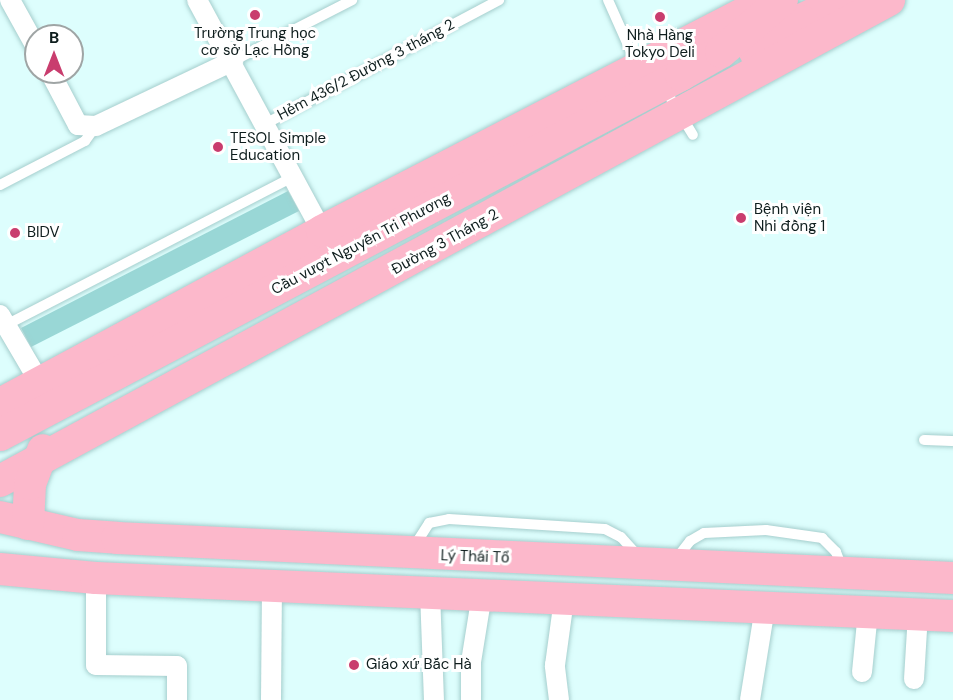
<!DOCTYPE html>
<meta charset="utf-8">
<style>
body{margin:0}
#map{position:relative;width:953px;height:700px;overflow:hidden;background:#ddfefd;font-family:"DM Sans",sans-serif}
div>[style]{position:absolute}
.green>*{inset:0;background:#99d7d6}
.roads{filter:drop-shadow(0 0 2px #a5cecd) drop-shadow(0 0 2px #a5cecd)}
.service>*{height:10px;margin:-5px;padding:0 5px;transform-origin:5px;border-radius:5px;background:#fff}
.minor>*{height:20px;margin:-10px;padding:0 10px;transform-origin:10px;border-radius:10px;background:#fff}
.primary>*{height:32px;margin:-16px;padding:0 16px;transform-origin:16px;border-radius:16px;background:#fcb8cb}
.dots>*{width:16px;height:16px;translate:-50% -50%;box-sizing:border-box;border:3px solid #fff;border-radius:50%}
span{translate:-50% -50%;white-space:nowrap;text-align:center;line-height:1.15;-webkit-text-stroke:6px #fff;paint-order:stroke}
.poi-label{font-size:15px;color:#0e1d1d}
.left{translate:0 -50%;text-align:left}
.street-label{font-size:15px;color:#0e1d1d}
.north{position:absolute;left:24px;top:24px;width:60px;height:60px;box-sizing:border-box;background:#fff;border:2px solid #9fa5a5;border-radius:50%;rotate:0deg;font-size:16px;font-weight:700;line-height:24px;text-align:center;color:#0e1d1d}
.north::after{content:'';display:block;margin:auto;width:21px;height:27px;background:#c93d6e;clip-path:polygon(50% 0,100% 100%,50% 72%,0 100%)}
</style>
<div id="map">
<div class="green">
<div style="clip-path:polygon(288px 191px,299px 211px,31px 347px,21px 328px)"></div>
</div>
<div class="roads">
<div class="service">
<div style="left:608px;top:0;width:71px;rotate:66deg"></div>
<div style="left:233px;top:61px;width:134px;rotate:-27.1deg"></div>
<div style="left:671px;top:99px;width:42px;rotate:58.6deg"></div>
<div style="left:265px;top:124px;width:265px;rotate:-27.9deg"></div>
<div style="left:0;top:185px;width:96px;rotate:-27.4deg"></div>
<div style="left:85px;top:141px;width:19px;rotate:-54deg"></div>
<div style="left:6px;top:325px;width:323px;rotate:-27.3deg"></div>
<div style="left:924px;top:440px;width:29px;rotate:2deg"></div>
<div style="left:413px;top:548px;width:30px;rotate:-57deg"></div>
<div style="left:429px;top:523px;width:20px;rotate:-11deg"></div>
<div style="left:449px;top:519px;width:156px;rotate:3.7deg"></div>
<div style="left:605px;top:529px;width:18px;rotate:27deg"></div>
<div style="left:621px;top:537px;width:27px;rotate:48deg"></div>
<div style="left:676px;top:559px;width:23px;rotate:-52deg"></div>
<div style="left:690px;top:541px;width:16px;rotate:-30deg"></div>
<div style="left:704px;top:533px;width:62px;rotate:-2.8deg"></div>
<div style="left:766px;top:530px;width:57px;rotate:8.1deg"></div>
<div style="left:822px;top:538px;width:20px;rotate:45deg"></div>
<div style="left:836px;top:552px;width:19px;rotate:69deg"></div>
</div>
<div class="minor">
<div style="left:10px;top:0;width:54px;rotate:61deg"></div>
<div style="left:197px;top:0;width:263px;rotate:61.6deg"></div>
<div style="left:50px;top:72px;width:60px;rotate:62.2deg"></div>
<div style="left:78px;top:125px;width:18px;rotate:3deg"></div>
<div style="left:96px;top:126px;width:152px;rotate:-25.4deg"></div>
<div style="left:0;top:315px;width:79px;rotate:59.5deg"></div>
<div style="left:96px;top:578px;width:87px;rotate:90deg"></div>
<div style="left:96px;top:665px;width:81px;rotate:0.7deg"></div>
<div style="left:177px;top:666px;width:34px;rotate:90deg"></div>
<div style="left:430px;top:592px;width:108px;rotate:87.9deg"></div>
<div style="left:862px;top:672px;width:60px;rotate:-84.3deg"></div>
<div style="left:914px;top:679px;width:65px;rotate:-86.5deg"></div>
<div style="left:271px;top:700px;width:115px;rotate:-89.5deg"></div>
<div style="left:471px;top:700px;width:38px;rotate:-90deg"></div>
<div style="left:471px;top:662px;width:69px;rotate:-80.8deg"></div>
<div style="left:559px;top:700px;width:35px;rotate:-97deg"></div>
<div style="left:555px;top:665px;width:67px;rotate:-82.2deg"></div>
<div style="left:750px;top:700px;width:94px;rotate:-80.8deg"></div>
</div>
<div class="primary">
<div style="left:784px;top:28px;width:65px;rotate:-25.4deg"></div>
<div style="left:755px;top:52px;width:56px;rotate:-33.4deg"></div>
<div style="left:0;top:404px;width:366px;rotate:-28.2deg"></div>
<div style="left:322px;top:231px;width:491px;rotate:-27.3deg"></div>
<div style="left:0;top:435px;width:770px;rotate:-27.86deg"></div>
<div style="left:681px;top:75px;width:46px;rotate:-29.9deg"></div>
<div style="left:721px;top:52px;width:80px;rotate:-40.4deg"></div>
<div style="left:0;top:481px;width:1011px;rotate:-28.42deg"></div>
<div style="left:0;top:517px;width:80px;rotate:13deg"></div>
<div style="left:78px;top:535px;width:39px;rotate:4deg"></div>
<div style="left:117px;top:538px;width:837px;rotate:2.74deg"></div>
<div style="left:28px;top:524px;width:40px;rotate:-87.1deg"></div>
<div style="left:30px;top:484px;width:36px;rotate:-69deg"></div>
<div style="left:0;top:569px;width:96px;rotate:5.4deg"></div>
<div style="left:96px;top:578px;width:858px;rotate:2.54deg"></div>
</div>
</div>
<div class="dots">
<div style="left:255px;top:15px;background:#c93d6e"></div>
<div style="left:660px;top:17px;background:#c93d6e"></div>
<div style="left:218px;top:147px;background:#c93d6e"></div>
<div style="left:741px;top:218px;background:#c93d6e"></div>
<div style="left:15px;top:233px;background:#c93d6e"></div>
<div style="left:354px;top:665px;background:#c93d6e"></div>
</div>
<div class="poi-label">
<span style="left:255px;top:42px">Trường Trung học<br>cơ sở Lạc Hồng</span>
<span style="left:660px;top:44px">Nhà Hàng<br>Tokyo Deli</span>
<span class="left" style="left:230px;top:147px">TESOL Simple<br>Education</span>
<span class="left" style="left:754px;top:218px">Bệnh viện<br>Nhi đồng 1</span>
<span class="left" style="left:27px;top:233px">BIDV</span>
<span class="left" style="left:366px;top:665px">Giáo xứ Bắc Hà</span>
</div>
<div class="street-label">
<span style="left:366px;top:70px;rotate:-28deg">Hẻm 436/2 Đường 3 tháng 2</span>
<span style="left:445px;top:242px;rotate:-29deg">Đường 3 Tháng 2</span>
<span style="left:361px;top:244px;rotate:-28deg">Cầu vượt Nguyễn Tri Phương</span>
<span style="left:475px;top:557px;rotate:2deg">Lý Thái Tổ</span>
</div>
<div class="north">B</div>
</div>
